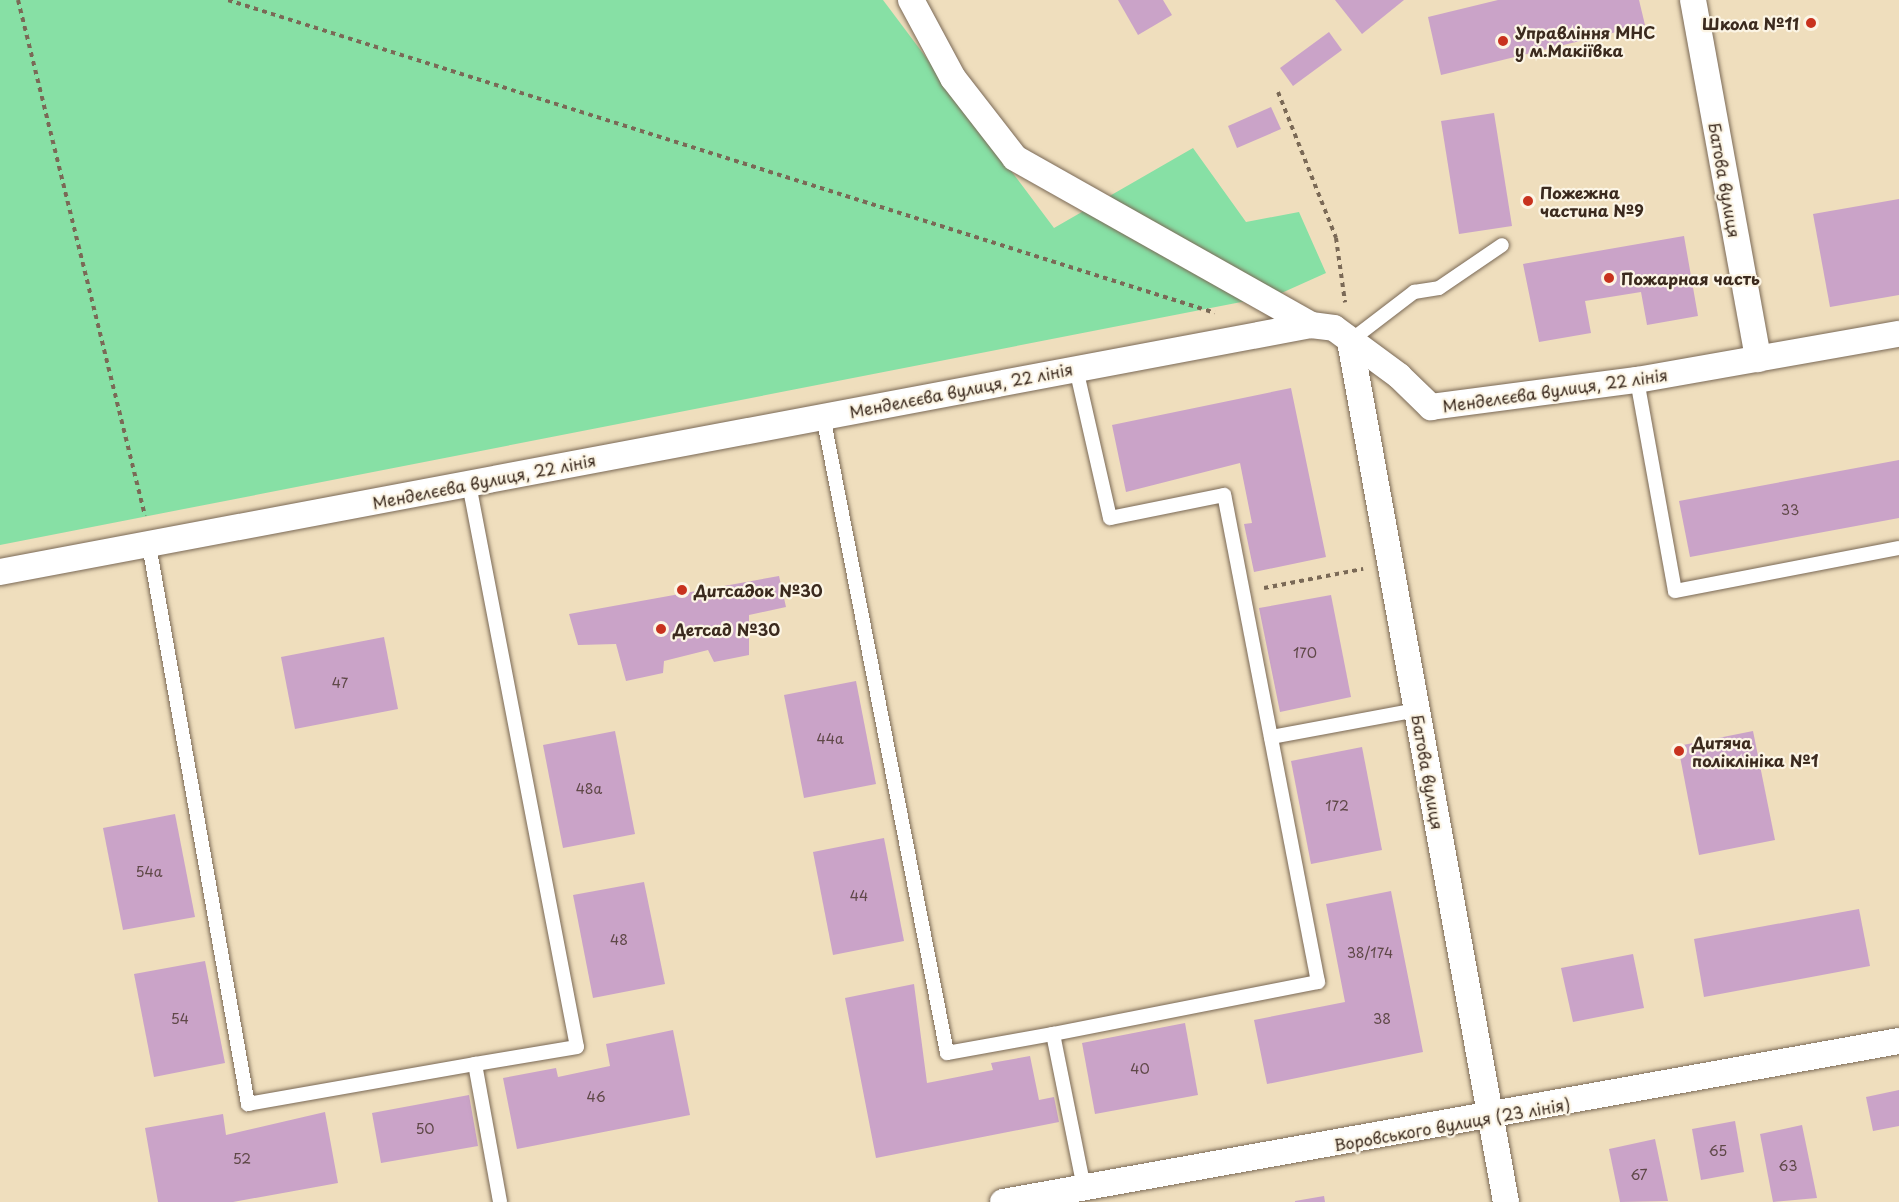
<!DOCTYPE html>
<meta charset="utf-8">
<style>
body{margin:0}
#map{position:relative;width:1899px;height:1202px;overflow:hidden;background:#efdebd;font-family:"Playpen Sans",sans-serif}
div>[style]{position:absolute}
.green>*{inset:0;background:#87e0a5}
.building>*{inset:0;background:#caa3c8}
.path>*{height:4px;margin-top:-2px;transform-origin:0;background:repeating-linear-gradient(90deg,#7a6956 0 4.5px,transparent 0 9px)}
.roads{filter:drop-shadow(0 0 2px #7a6956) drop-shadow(0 0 2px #7a6956)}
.service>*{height:14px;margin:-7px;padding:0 7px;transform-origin:7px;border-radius:7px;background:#fff}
.minor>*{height:26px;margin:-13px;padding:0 13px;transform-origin:13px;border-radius:13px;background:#fff}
.dots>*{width:16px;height:16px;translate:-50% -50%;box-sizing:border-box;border:3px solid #fcf5e5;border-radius:50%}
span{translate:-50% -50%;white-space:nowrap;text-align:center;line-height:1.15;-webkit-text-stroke:4.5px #fcf5e5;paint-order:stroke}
.number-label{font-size:14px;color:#5f4848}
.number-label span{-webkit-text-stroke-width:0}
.poi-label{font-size:16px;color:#3b2a1e;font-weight:700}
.right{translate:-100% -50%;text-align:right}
.left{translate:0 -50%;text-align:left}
.street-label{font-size:16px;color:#3b2a1e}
</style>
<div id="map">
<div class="green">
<div style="clip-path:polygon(0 0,883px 0,1054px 228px,1193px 148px,1246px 222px,1299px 212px,1326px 273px,1277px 295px,0 545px)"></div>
</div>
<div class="building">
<div style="clip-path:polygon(1118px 0,1163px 0,1172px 15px,1138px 35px)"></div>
<div style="clip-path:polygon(1335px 0,1404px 0,1362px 34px)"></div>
<div style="clip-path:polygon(1498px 0,1639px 0,1645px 25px,1441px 75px,1428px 17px)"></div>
<div style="clip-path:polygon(1329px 32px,1342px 50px,1293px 86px,1280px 68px)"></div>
<div style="clip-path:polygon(1271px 107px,1281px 129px,1237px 148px,1228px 126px)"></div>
<div style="clip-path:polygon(1494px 113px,1512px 226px,1459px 234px,1441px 121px)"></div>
<div style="clip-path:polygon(1899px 199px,1899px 295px,1830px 307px,1813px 214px)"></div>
<div style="clip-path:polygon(1684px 236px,1698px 316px,1647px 325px,1641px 292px,1585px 301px,1591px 333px,1539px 342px,1523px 264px)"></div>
<div style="clip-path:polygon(1291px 388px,1326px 557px,1254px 572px,1244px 524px,1252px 523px,1240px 463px,1126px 492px,1112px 425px)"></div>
<div style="clip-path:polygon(1899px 460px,1899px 518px,1690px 557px,1679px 501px)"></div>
<div style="clip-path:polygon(779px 576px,786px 607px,749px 615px,749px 655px,714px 662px,708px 650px,664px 661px,663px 673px,626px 681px,616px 644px,578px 645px,569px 614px)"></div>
<div style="clip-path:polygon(1331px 595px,1351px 697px,1280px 712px,1259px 608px)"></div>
<div style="clip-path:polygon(384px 637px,398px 709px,295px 729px,281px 657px)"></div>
<div style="clip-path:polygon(856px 681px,876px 784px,804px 798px,784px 695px)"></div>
<div style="clip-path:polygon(615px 731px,635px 834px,563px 848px,543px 745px)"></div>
<div style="clip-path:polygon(1753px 731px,1775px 840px,1699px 855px,1678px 746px)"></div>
<div style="clip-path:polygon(1362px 747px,1382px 850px,1311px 864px,1291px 761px)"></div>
<div style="clip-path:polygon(175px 814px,195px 917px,123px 930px,103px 828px)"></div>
<div style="clip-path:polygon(884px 838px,904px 941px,833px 955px,813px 852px)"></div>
<div style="clip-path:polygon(644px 882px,665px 984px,593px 998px,573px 895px)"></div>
<div style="clip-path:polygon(1391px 891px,1423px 1052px,1267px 1084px,1254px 1020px,1345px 1002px,1326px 904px)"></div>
<div style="clip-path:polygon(1859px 909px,1870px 966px,1704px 997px,1694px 939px)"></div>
<div style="clip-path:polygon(1633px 954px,1644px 1008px,1573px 1022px,1561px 968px)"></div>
<div style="clip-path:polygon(205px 961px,225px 1063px,154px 1077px,134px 974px)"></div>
<div style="clip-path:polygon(914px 984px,927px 1083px,993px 1070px,991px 1063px,1030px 1056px,1039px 1100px,1054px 1097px,1059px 1122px,876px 1158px,845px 998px)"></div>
<div style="clip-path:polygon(1185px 1023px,1198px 1095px,1095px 1114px,1082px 1043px)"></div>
<div style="clip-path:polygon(673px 1030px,690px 1115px,517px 1149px,503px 1078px,556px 1068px,558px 1077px,610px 1066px,606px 1044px)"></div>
<div style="clip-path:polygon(1899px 1090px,1899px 1126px,1873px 1131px,1866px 1097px)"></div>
<div style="clip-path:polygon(469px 1095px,478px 1146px,381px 1163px,372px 1113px)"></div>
<div style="clip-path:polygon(325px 1112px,338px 1183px,233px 1202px,158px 1202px,145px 1128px,223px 1114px,226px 1135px)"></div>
<div style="clip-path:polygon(1735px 1121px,1744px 1172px,1701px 1180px,1692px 1129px)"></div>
<div style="clip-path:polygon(1802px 1125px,1817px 1198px,1773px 1202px,1760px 1134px)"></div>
<div style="clip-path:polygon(1655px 1139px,1668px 1201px,1620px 1202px,1609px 1149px)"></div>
<div style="clip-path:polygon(1324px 1196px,1325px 1202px,1295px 1202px,1295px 1201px)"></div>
</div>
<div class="path">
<div style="left:18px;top:0;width:531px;rotate:76.17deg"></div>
<div style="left:228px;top:0;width:1035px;rotate:17.59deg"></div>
<div style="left:1278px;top:92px;width:157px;rotate:68.3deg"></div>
<div style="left:1336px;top:238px;width:65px;rotate:82deg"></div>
<div style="left:1264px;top:588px;width:101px;rotate:-10.9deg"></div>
</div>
<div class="roads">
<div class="service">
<div style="left:1350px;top:341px;width:81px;rotate:-37.4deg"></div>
<div style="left:1414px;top:292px;width:25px;rotate:-9deg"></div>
<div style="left:1439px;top:288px;width:76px;rotate:-34.3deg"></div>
<div style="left:1637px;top:380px;width:214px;rotate:79.8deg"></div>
<div style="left:1675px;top:591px;width:228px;rotate:-10.9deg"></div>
<div style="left:823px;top:416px;width:649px;rotate:78.98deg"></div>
<div style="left:947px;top:1053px;width:108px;rotate:-10.2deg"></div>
<div style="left:1053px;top:1034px;width:157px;rotate:78.6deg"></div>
<div style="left:469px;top:484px;width:573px;rotate:79.14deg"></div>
<div style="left:577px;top:1047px;width:103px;rotate:170.5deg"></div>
<div style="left:475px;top:1064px;width:140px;rotate:79.7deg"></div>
<div style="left:149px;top:545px;width:568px;rotate:79.96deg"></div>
<div style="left:248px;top:1104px;width:230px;rotate:-10deg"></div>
<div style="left:1271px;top:737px;width:148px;rotate:-10.5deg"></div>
<div style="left:1053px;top:1034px;width:270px;rotate:-11.1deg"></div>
<div style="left:1318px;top:982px;width:496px;rotate:-100.9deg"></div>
<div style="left:1224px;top:495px;width:116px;rotate:168.6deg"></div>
<div style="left:1110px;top:518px;width:154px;rotate:-102.8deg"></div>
</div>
<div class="minor">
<div style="left:911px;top:0;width:89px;rotate:61.7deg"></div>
<div style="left:953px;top:78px;width:101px;rotate:52.2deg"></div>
<div style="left:1015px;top:158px;width:340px;rotate:29.4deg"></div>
<div style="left:1693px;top:0;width:365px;rotate:79.7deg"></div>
<div style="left:1350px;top:341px;width:875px;rotate:79.73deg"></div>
<div style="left:0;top:572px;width:1334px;rotate:-10.67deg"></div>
<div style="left:1311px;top:325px;width:23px;rotate:7deg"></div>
<div style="left:1334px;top:328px;width:81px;rotate:36.4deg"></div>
<div style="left:1399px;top:376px;width:45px;rotate:44.1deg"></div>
<div style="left:1431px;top:407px;width:208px;rotate:-7.5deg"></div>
<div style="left:1637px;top:380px;width:266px;rotate:-10deg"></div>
<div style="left:1003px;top:1202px;width:910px;rotate:-10.19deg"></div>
</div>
</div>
<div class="dots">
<div style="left:1811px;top:23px;background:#c8321e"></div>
<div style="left:1503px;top:41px;background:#c8321e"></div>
<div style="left:1528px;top:201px;background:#c8321e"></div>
<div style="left:1609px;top:278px;background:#c8321e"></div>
<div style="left:682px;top:590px;background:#c8321e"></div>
<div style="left:661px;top:629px;background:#c8321e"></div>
<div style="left:1679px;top:751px;background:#c8321e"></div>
</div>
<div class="number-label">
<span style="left:1790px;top:510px">33</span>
<span style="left:1305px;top:653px">170</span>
<span style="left:340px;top:683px">47</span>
<span style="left:830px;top:739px">44а</span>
<span style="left:589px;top:789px">48а</span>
<span style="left:1337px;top:806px">172</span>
<span style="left:149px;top:872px">54а</span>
<span style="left:859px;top:896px">44</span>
<span style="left:619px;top:940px">48</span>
<span style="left:1370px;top:953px">38/174</span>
<span style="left:180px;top:1019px">54</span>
<span style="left:1382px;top:1019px">38</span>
<span style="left:1140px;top:1069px">40</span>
<span style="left:596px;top:1097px">46</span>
<span style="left:425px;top:1129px">50</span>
<span style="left:1718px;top:1151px">65</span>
<span style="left:242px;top:1159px">52</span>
<span style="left:1788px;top:1166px">63</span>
<span style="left:1639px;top:1175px">67</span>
</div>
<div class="poi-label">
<span class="right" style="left:1799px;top:23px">Школа №11</span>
<span class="left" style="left:1515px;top:41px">Управління МНС<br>у м.Макіївка</span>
<span class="left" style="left:1540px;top:201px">Пожежна<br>частина №9</span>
<span class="left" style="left:1621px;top:278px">Пожарная часть</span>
<span class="left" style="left:694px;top:590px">Дитсадок №30</span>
<span class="left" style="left:673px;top:629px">Детсад №30</span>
<span class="left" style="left:1692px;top:751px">Дитяча<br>поліклініка №1</span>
</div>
<div class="street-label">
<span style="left:1725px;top:180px;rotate:80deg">Батова вулиця</span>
<span style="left:961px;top:390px;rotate:-11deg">Менделєєва вулиця, 22 лінія</span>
<span style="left:1555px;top:390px;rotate:-8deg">Менделєєва вулиця, 22 лінія</span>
<span style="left:484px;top:481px;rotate:-11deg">Менделєєва вулиця, 22 лінія</span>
<span style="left:1428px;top:772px;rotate:80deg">Батова вулиця</span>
<span style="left:1452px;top:1124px;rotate:-10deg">Воровського вулиця (23 лiнiя)</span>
</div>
</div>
